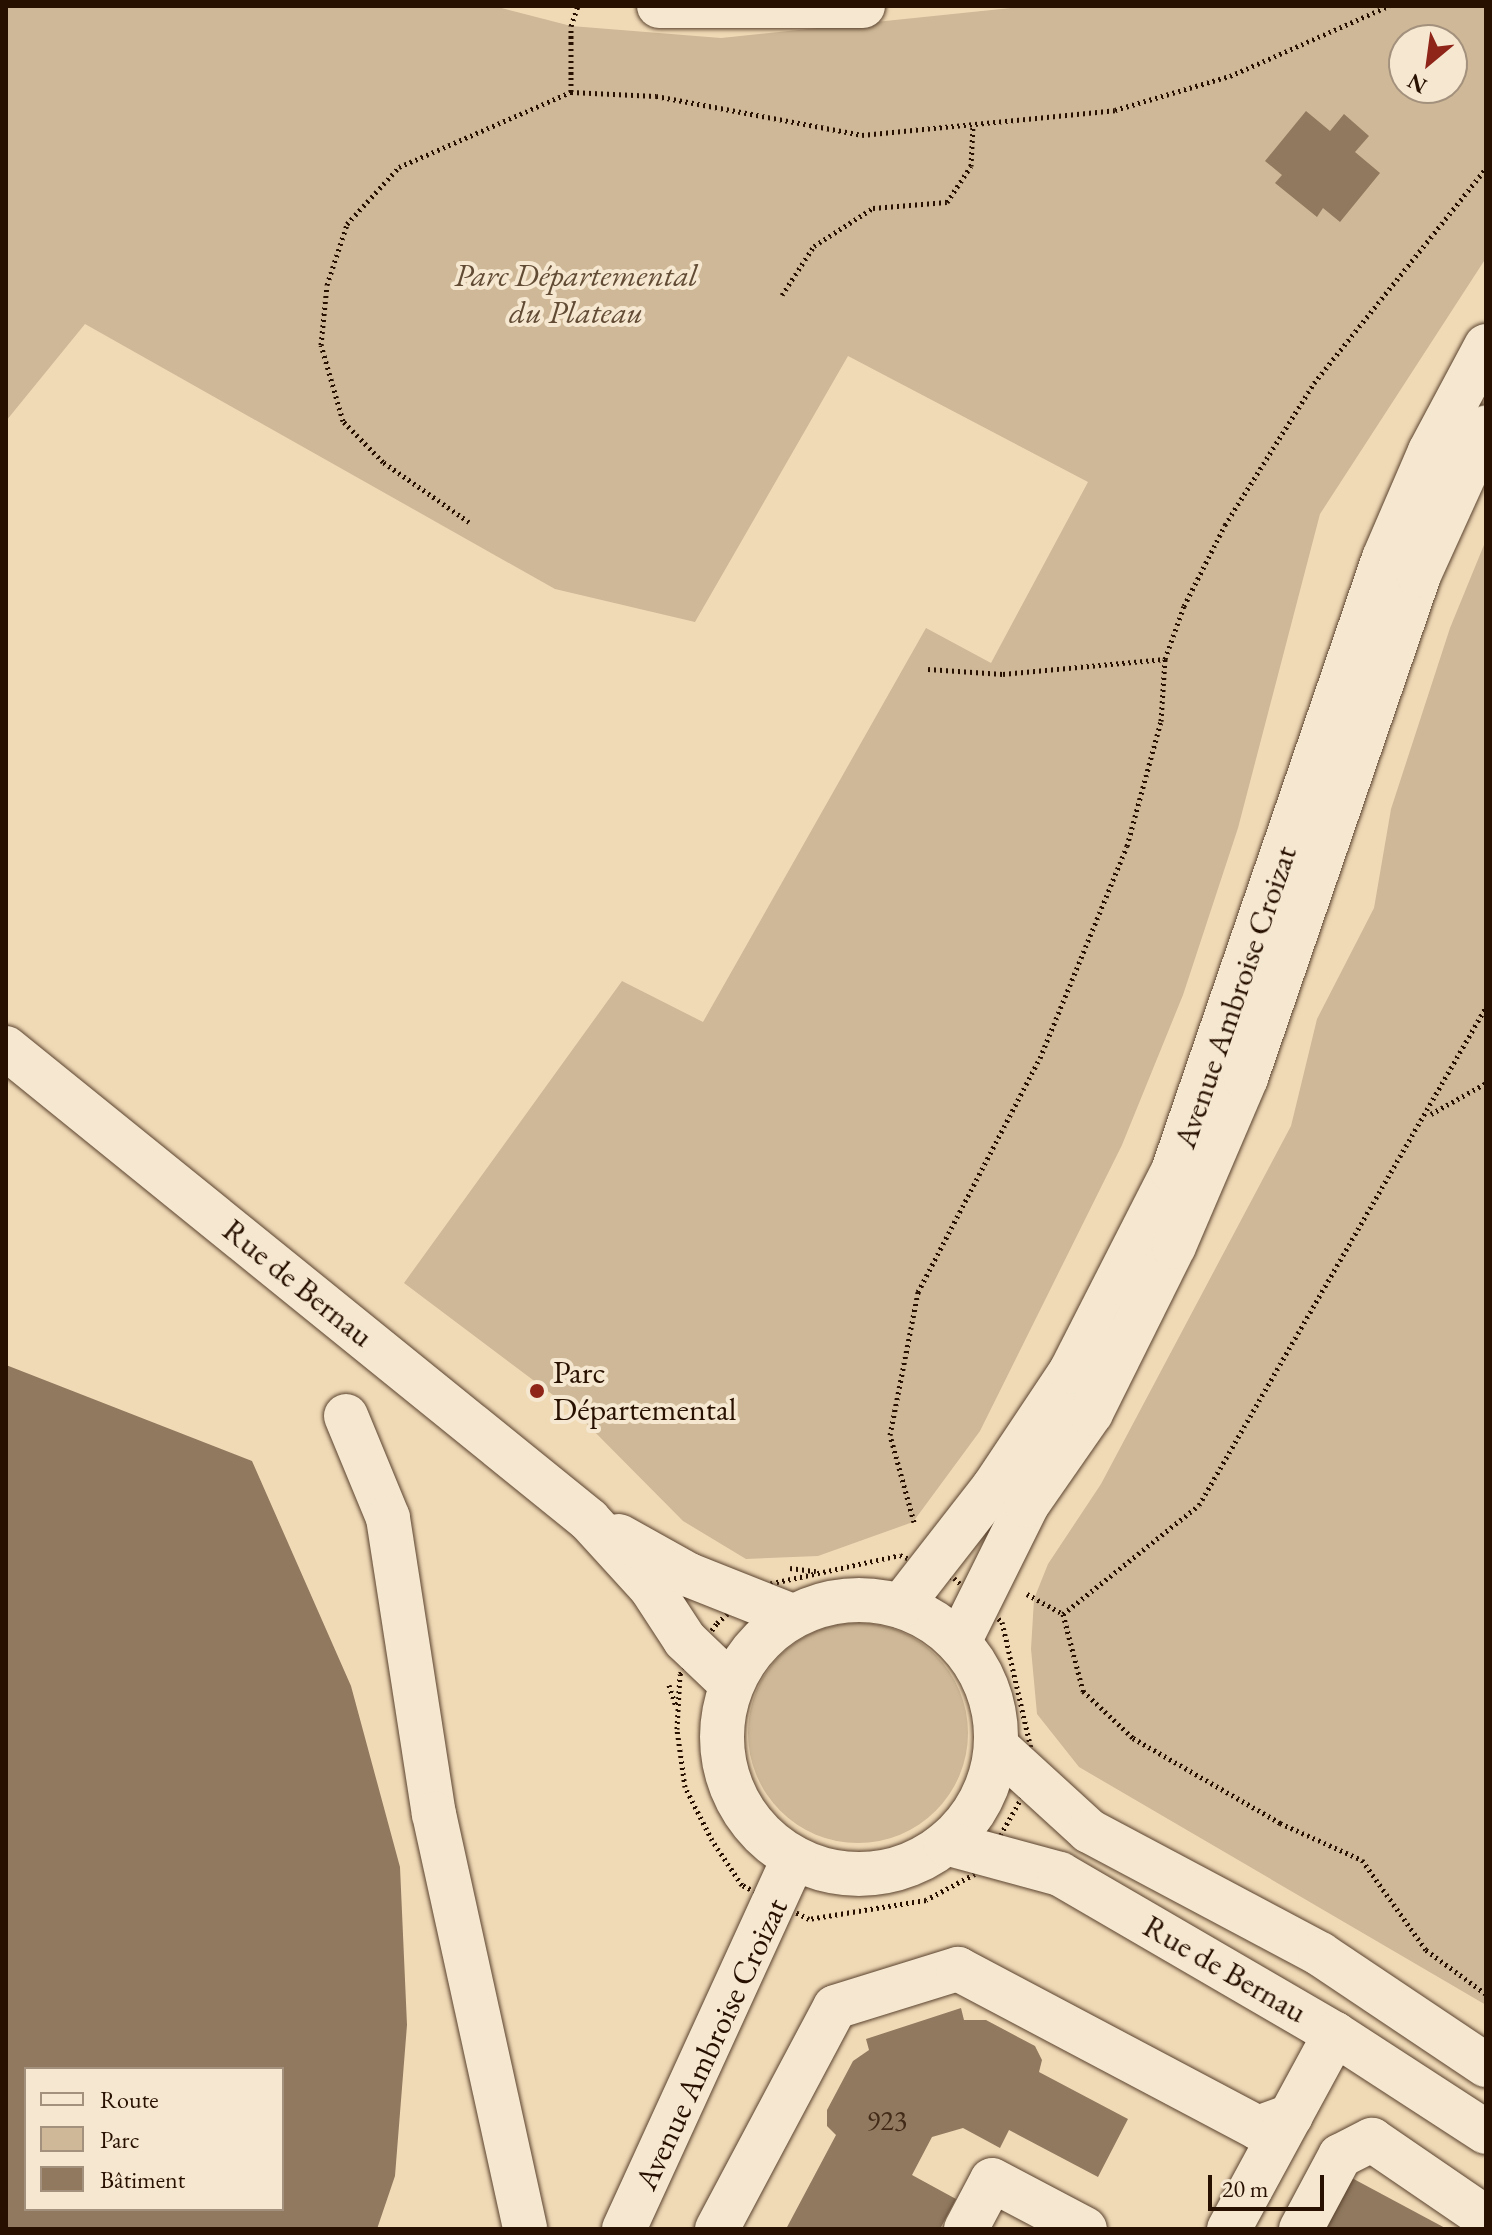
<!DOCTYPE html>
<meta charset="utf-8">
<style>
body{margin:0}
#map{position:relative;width:1492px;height:2235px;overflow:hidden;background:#f0dab6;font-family:"EB Garamond",serif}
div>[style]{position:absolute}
.green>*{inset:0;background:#ceb897}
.round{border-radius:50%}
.building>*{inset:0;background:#90795f}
.path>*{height:5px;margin-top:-2.5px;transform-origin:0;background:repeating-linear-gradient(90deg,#281000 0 2px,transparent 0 6px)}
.roads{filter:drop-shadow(0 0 2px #5a422e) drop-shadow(0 0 2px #5a422e)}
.minor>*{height:44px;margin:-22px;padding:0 22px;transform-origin:22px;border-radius:22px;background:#f5e7d0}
.minor>.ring{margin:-22px;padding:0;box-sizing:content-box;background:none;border:44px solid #f5e7d0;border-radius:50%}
.dots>*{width:22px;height:22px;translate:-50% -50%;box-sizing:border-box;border:4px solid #f5e7d0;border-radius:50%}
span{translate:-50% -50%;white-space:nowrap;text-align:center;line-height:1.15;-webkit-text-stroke:8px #f5e7d0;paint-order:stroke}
.number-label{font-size:28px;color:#422a18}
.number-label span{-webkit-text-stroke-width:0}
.park-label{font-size:32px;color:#624b35;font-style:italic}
.street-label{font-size:32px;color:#281000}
.poi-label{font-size:32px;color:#281000}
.left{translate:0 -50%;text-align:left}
.frame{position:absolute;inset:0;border:8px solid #281000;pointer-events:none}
.legend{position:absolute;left:24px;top:2067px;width:260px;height:144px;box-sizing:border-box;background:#f5e7d0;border:2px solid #a3917d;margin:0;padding:10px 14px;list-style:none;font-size:24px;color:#281000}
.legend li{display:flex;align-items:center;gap:16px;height:40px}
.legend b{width:40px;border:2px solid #a3917d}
.north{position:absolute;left:1388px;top:24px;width:80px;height:80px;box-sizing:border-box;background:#f5e7d0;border:2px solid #a3917d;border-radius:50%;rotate:209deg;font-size:22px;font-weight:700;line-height:32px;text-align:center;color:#281000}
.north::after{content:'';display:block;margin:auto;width:28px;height:36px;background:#8f2418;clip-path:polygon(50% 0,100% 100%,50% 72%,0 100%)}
.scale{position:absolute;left:1208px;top:2175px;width:116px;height:36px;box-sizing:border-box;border:4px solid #281000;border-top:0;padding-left:10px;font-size:24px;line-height:28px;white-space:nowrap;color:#281000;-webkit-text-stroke:6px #f5e7d0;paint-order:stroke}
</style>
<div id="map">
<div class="green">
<div style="clip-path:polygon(evenodd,6px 6px,494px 6px,571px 26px,721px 38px,1029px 6px,1486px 6px,1486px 258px,1320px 514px,1238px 828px,1183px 995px,1122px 1145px,980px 1431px,913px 1522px,818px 1556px,746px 1559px,683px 1521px,573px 1410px,404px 1283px,622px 981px,703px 1022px,926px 628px,991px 663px,1088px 482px,848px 356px,695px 622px,555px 589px,85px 324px,6px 421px,6px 6px,1404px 40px,1452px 40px,1452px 88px,1404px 88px,1404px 40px)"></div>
<div style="clip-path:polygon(1486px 540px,1486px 2005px,1079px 1767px,1037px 1714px,1031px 1649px,1034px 1599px,1048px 1564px,1101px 1484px,1291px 1126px,1317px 1019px,1374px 908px,1391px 809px,1450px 628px)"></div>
<div class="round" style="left:748px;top:1623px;width:220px;height:220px"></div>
</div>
<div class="building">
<div style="clip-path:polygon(1306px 111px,1330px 131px,1344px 114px,1369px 136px,1355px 152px,1380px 173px,1340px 222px,1323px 208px,1317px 217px,1275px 183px,1282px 175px,1265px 161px)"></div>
<div style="clip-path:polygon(evenodd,6px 1365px,252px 1461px,351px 1686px,400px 1867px,407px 2025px,395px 2176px,377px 2229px,6px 2229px,6px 1365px,26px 2069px,282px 2069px,282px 2209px,26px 2209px,26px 2069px)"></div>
<div style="clip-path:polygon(961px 2008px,964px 2020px,986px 2020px,1035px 2046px,1042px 2060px,1039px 2072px,1128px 2119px,1098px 2177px,1009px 2130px,1000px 2148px,963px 2128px,932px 2137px,912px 2175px,956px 2199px,940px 2229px,786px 2229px,836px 2135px,827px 2126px,827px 2110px,853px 2061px,869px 2050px,866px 2039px)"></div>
<div style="clip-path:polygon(1350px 2177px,1447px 2229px,1322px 2229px)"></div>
</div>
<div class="path">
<div style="left:571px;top:92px;width:66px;rotate:-90deg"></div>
<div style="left:571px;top:26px;width:21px;rotate:-71deg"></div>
<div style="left:782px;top:295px;width:59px;rotate:-56.9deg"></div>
<div style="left:814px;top:246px;width:70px;rotate:-32.8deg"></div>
<div style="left:873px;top:208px;width:74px;rotate:-4.6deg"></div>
<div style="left:947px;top:202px;width:43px;rotate:-56.3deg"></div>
<div style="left:971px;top:166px;width:41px;rotate:-87.2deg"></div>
<div style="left:469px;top:522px;width:105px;rotate:-145.1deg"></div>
<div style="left:383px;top:462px;width:57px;rotate:-134.3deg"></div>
<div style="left:343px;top:421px;width:79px;rotate:-106.1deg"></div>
<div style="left:321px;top:345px;width:60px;rotate:-84.3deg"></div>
<div style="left:327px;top:285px;width:64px;rotate:-71.8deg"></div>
<div style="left:347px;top:224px;width:77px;rotate:-47.6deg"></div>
<div style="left:399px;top:167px;width:188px;rotate:-23.6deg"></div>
<div style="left:571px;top:92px;width:85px;rotate:2.7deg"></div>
<div style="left:656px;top:96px;width:210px;rotate:10.7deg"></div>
<div style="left:862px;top:135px;width:254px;rotate:-5.6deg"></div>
<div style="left:1115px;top:110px;width:120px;rotate:-16.5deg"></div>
<div style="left:1230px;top:76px;width:174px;rotate:-23.8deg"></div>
<div style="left:928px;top:669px;width:75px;rotate:3.8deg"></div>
<div style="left:1003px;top:674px;width:163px;rotate:-5.3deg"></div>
<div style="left:1431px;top:1114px;width:63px;rotate:-29.4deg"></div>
<div style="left:914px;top:1522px;width:90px;rotate:-105.4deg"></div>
<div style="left:890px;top:1435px;width:146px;rotate:-78.9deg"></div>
<div style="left:918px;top:1292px;width:264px;rotate:-62.5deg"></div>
<div style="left:1040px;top:1058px;width:229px;rotate:-67.7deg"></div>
<div style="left:1127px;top:846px;width:130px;rotate:-74.8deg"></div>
<div style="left:1161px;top:721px;width:62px;rotate:-86.3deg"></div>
<div style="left:1165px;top:659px;width:56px;rotate:-70.3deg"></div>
<div style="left:1184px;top:606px;width:91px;rotate:-63.2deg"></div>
<div style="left:1225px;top:525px;width:168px;rotate:-57.9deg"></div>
<div style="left:1314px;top:383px;width:275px;rotate:-51.3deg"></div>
<div style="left:900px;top:1555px;width:59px;rotate:23.1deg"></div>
<div style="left:954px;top:1578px;width:65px;rotate:42.5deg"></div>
<div style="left:1002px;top:1622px;width:144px;rotate:77.1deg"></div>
<div style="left:1034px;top:1762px;width:19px;rotate:99deg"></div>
<div style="left:1031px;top:1781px;width:103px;rotate:119.5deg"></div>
<div style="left:980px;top:1871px;width:61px;rotate:151.8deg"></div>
<div style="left:926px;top:1900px;width:119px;rotate:170.8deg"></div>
<div style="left:809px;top:1919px;width:75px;rotate:-153.1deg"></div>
<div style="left:742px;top:1885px;width:54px;rotate:-123.7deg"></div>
<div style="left:712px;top:1840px;width:59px;rotate:-117deg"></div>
<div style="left:685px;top:1787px;width:59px;rotate:-97.9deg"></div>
<div style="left:677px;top:1729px;width:55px;rotate:-86.9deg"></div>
<div style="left:680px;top:1674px;width:63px;rotate:-54deg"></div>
<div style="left:717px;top:1623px;width:56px;rotate:-41.4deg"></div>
<div style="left:759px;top:1586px;width:144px;rotate:-12.4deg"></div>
<div style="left:790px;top:1568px;width:26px;rotate:7deg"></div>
<div style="left:1027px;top:1594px;width:41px;rotate:29.1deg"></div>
<div style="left:1063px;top:1614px;width:174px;rotate:-38.7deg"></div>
<div style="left:1199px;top:1505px;width:575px;rotate:-60.04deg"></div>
<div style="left:1063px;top:1614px;width:80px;rotate:75.4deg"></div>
<div style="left:1083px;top:1691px;width:69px;rotate:43.2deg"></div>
<div style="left:1133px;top:1738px;width:170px;rotate:30deg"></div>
<div style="left:1280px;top:1823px;width:90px;rotate:24.3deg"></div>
<div style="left:1362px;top:1860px;width:110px;rotate:54.6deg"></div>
<div style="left:1426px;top:1950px;width:74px;rotate:36.3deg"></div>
<div style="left:669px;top:1685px;width:22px;rotate:72deg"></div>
</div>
<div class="roads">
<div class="minor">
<div style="left:659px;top:6px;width:204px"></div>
<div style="left:6px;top:1048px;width:750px;rotate:38.99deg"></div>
<div style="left:589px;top:1520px;width:92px;rotate:47.6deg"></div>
<div style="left:651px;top:1588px;width:62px;rotate:56.8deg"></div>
<div style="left:685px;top:1640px;width:64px;rotate:43.7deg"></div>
<div style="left:346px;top:1416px;width:110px;rotate:67.6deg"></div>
<div style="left:388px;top:1518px;width:300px;rotate:81.2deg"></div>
<div style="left:434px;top:1814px;width:425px;rotate:77.6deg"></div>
<div style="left:619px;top:1536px;width:80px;rotate:29.1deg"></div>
<div style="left:689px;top:1575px;width:111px;rotate:21.7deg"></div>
<div class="ring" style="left:722px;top:1600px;width:230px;height:230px"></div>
<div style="left:901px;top:1606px;width:150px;rotate:-52.1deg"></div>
<div style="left:993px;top:1488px;width:141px;rotate:-56.3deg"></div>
<div style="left:1071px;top:1371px;width:225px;rotate:-63deg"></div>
<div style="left:1173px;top:1171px;width:648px;rotate:-71.01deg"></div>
<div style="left:1384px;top:558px;width:116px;rotate:-66.7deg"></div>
<div style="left:1430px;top:451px;width:119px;rotate:-61.9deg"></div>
<div style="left:959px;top:1642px;width:153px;rotate:-63.6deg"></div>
<div style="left:1027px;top:1505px;width:112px;rotate:-55.2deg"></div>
<div style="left:1091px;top:1413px;width:186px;rotate:-63.6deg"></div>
<div style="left:1174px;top:1246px;width:183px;rotate:-66.8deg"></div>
<div style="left:1246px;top:1078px;width:532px;rotate:-71.02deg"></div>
<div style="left:1419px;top:575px;width:162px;rotate:-65.6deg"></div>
<div style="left:996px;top:1746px;width:126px;rotate:42.4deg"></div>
<div style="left:1089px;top:1831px;width:262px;rotate:28deg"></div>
<div style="left:1320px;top:1954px;width:200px;rotate:33.8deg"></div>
<div style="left:946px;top:1843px;width:118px;rotate:15.2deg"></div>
<div style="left:1060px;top:1874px;width:318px;rotate:30.2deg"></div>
<div style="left:1335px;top:2034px;width:180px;rotate:33deg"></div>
<div style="left:624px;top:2229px;width:408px;rotate:-65.4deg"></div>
<div style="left:717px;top:2229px;width:251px;rotate:-62deg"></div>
<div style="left:835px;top:2007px;width:129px;rotate:-17.2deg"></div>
<div style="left:958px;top:1969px;width:340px;rotate:27.9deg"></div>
<div style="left:1258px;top:2128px;width:35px;rotate:-20deg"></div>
<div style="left:966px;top:2229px;width:55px;rotate:-62deg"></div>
<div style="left:992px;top:2180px;width:105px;rotate:27.8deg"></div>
<div style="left:1229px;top:2229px;width:222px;rotate:-61.5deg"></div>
<div style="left:1301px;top:2229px;width:83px;rotate:-61.9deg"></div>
<div style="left:1340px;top:2156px;width:36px;rotate:-27deg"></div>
<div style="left:1372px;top:2140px;width:138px;rotate:34.4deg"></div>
</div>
</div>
<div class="dots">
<div style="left:537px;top:1391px;background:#8f2418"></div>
</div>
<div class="number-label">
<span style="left:887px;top:2120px">923</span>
</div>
<div class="park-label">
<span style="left:576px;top:294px">Parc Départemental<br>du Plateau</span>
</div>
<div class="street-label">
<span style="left:1235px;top:997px;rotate:-71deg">Avenue Ambroise Croizat</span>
<span style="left:298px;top:1283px;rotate:39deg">Rue de Bernau</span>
<span style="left:1225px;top:1969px;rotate:30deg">Rue de Bernau</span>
<span style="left:711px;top:2044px;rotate:-65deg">Avenue Ambroise Croizat</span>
</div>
<div class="poi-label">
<span class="left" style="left:553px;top:1391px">Parc<br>Départemental</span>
</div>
<div class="frame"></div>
<ul class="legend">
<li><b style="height:10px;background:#f5e7d0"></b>Route</li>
<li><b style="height:22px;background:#ceb897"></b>Parc</li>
<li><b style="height:22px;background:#90795f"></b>Bâtiment</li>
</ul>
<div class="north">N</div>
<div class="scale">20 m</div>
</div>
